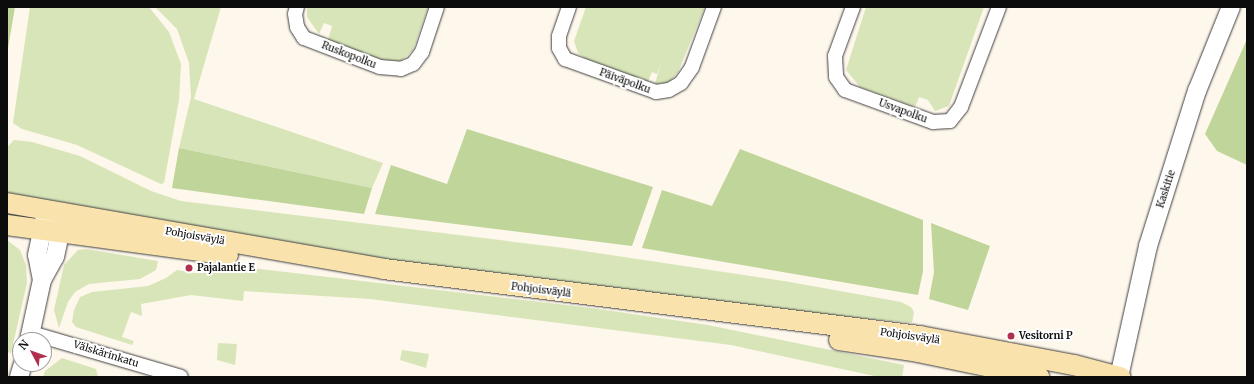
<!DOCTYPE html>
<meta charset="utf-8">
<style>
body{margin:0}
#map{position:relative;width:1254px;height:384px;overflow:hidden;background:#fef7ec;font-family:Merriweather,serif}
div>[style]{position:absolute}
.green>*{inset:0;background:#d8e5b9}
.forest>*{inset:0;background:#bfd599}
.roads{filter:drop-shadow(0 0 1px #3f3f3f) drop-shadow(0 0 1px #3f3f3f)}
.minor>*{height:14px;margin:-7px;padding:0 7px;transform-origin:7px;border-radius:7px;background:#fff}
.tertiary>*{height:18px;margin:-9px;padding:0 9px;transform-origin:9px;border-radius:9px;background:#fff}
.secondary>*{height:20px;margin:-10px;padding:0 10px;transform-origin:10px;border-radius:10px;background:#f9e2ac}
.dots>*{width:11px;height:11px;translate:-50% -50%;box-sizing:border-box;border:2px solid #fff;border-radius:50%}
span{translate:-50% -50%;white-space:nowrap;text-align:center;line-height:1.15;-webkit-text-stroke:4px #fff;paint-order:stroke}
.street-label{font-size:10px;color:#0c0c0c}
.poi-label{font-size:10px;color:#0c0c0c;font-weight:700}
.left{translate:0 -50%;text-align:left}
.frame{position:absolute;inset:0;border:8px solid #0c0c0c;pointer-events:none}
.north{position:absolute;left:12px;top:332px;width:40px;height:40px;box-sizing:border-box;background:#fff;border:1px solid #9e9e9e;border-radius:50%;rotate:311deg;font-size:11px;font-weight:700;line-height:16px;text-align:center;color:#0c0c0c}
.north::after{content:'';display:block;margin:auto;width:14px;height:18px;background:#b12f4e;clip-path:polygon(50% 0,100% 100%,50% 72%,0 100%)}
</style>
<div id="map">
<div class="green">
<div style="clip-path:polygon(30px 7px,149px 7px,169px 32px,181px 64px,179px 100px,164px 183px,161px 184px,77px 145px,22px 129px,13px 123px)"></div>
<div style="clip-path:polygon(155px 7px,221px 7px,194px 99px,383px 163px,372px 188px,179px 148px,191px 97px,189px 63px,177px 29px)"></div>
<div style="clip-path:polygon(307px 7px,428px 7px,413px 50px,401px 61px,382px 62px,328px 40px,332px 26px,324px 23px,319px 34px,307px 17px)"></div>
<div style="clip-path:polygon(586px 7px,705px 7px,678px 72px,669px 83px,655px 84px,661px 62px,657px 74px,652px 72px,647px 84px,589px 61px,578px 53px,574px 41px)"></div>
<div style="clip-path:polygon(866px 7px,984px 7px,949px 106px,935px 111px,928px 100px,919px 97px,915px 107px,860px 87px,846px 70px)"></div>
<div style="clip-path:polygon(14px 140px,32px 142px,80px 156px,151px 191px,181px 201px,564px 248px,790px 282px,901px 302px,911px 307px,914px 312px,912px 323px,786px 311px,372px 258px,7px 193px,7px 152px,8px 146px)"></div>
<div style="clip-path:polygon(7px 240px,20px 250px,26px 265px,27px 283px,11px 353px,7px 352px)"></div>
<div style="clip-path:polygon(86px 249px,158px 261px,156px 270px,140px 279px,89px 284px,75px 292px,68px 302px,59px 328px,54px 310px,64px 265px,78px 250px)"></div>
<div style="clip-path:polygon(251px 268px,591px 308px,708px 325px,904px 365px,902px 377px,879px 377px,731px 345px,370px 299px,244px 291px,243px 301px,191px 295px,141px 304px,142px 316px,131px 312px,122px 337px,134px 341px,132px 345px,76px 327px,72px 322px,74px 310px,80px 297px,92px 292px,148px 286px,166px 278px,177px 270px,195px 273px)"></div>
<div style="clip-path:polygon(218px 343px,237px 344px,235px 365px,217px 360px)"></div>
<div style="clip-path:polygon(402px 350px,429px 354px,426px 368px,400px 360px)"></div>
<div style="clip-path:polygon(62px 358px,96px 369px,98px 377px,43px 377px,45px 371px)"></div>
</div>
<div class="forest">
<div style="clip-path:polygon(7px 7px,15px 7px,7px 54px)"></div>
<div style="clip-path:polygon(1247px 39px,1247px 165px,1217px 151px,1205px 134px)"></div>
<div style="clip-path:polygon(467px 129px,653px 187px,632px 246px,375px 214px,391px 165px,447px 184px)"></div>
<div style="clip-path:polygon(179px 148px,372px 188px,364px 214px,172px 188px)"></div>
<div style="clip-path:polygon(740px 149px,923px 220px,923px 271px,918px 295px,642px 248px,662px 190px,712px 206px)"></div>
<div style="clip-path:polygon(931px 223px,990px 246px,968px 310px,929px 299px,934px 272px)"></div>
</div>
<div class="roads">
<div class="minor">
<div style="left:297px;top:7px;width:7px;rotate:106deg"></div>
<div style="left:295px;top:14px;width:13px;rotate:81deg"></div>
<div style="left:297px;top:27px;width:13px;rotate:58deg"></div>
<div style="left:304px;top:38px;width:81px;rotate:20.9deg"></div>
<div style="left:380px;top:67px;width:21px;rotate:5deg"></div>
<div style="left:401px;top:69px;width:13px;rotate:-23deg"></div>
<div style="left:413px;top:64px;width:15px;rotate:-53deg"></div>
<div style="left:422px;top:52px;width:47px;rotate:-71.6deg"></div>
<div style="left:569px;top:7px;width:31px;rotate:109deg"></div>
<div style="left:559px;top:36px;width:12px;rotate:90deg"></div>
<div style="left:559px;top:48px;width:13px;rotate:61deg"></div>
<div style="left:565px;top:59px;width:97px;rotate:19.9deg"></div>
<div style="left:656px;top:92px;width:13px;rotate:-9deg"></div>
<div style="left:669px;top:90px;width:14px;rotate:-30deg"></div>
<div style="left:681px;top:83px;width:19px;rotate:-55deg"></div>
<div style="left:692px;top:67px;width:64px;rotate:-69.9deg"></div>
<div style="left:853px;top:7px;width:52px;rotate:110.2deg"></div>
<div style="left:835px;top:56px;width:21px;rotate:87deg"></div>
<div style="left:836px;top:77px;width:16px;rotate:55deg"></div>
<div style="left:845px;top:90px;width:94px;rotate:20deg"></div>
<div style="left:933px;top:122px;width:17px;rotate:-3deg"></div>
<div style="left:950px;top:121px;width:18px;rotate:-52deg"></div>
<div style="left:961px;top:107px;width:107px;rotate:-69.2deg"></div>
<div style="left:31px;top:333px;width:156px;rotate:16.3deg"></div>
</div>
<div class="tertiary">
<div style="left:42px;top:280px;width:25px;rotate:-101deg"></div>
<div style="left:37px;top:255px;width:40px;rotate:-78deg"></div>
<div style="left:29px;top:340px;width:61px;rotate:-77.8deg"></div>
<div style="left:42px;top:280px;width:26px;rotate:-61deg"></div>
<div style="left:55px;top:257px;width:40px;rotate:-78deg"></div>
<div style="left:19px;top:377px;width:14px;rotate:-73deg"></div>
<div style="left:1119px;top:377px;width:134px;rotate:-77.5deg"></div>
<div style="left:1148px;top:246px;width:163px;rotate:-72.5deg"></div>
<div style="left:1197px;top:91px;width:91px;rotate:-68deg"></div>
</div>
<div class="secondary">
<div style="left:7px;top:203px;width:383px;rotate:9.9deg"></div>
<div style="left:384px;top:269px;width:540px;rotate:7.13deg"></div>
<div style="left:920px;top:336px;width:157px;rotate:10.7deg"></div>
<div style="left:1074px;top:365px;width:48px;rotate:14.6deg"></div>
<div style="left:7px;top:225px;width:223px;rotate:7.7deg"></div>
<div style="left:839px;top:340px;width:80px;rotate:8.6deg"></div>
<div style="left:918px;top:352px;width:124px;rotate:11.7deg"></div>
</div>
</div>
<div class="dots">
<div style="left:189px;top:268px;background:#b12f4e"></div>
<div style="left:1011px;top:336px;background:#b12f4e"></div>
</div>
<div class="street-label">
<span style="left:349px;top:55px;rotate:21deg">Ruskopolku</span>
<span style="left:625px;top:81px;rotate:20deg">Päiväpolku</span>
<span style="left:903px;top:111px;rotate:20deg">Usvapolku</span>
<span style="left:1166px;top:189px;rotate:-72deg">Kaskitie</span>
<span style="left:195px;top:236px;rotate:10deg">Pohjoisväylä</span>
<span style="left:541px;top:290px;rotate:7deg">Pohjoisväylä</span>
<span style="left:910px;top:336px;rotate:8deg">Pohjoisväylä</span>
<span style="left:106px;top:354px;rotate:17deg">Välskärinkatu</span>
</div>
<div class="poi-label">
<span class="left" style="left:197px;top:268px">Pajalantie E</span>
<span class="left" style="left:1019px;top:336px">Vesitorni P</span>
</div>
<div class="frame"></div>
<div class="north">N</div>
</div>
